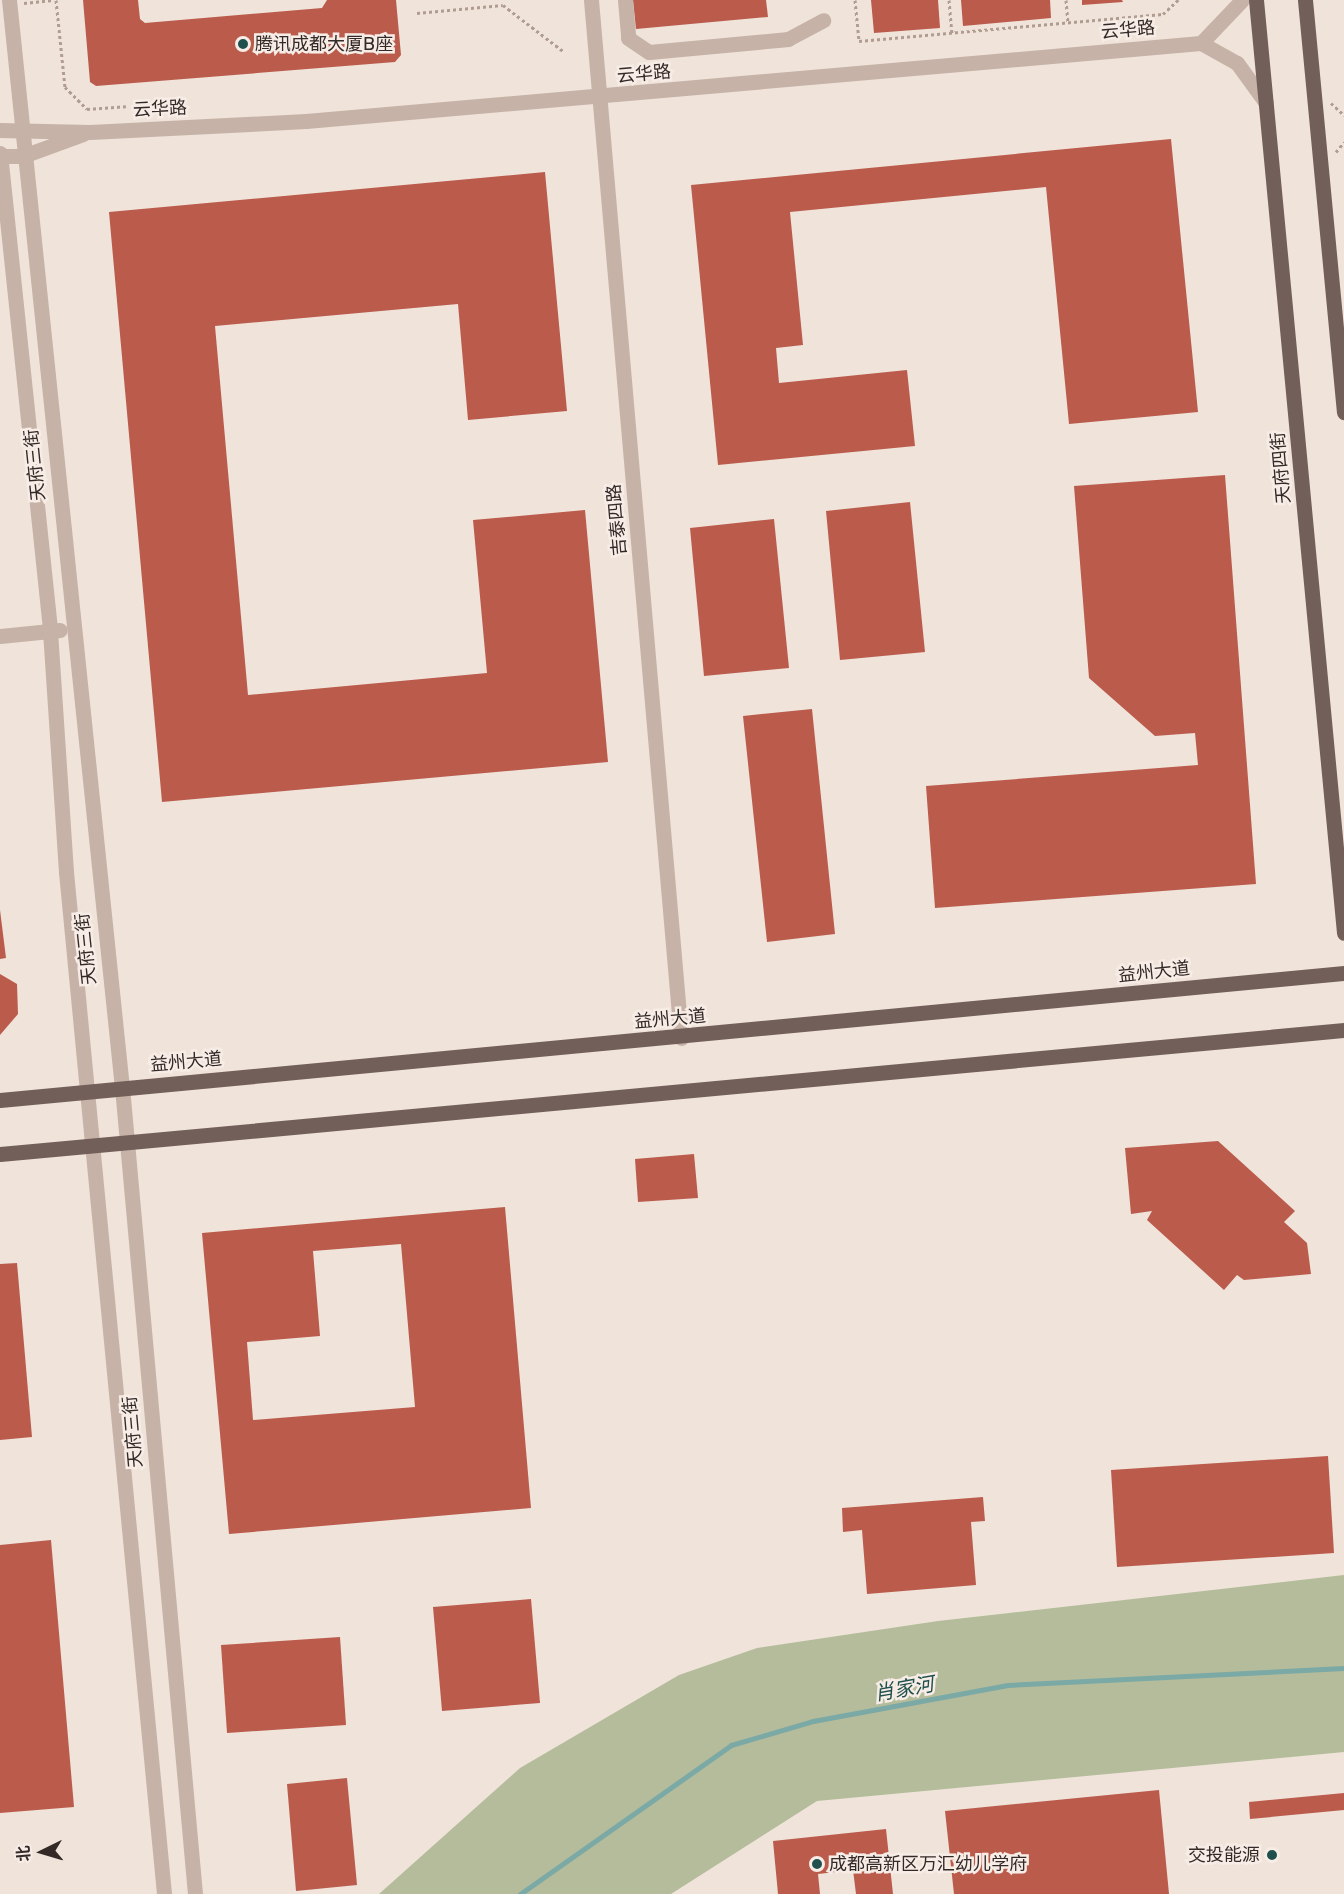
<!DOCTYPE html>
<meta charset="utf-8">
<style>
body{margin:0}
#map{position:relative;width:1344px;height:1894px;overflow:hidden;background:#efe3da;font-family:Rubik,"Noto Sans SC",sans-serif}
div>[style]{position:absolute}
.green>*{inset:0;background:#b5bc9b}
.stream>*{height:5px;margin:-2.5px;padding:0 2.5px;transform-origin:2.5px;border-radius:2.5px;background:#7ba9a6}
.building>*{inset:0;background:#bb5b4c}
.path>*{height:3px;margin-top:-1.5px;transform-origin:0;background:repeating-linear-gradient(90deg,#b19c91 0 3px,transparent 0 6px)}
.minor>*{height:15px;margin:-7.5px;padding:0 7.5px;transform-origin:7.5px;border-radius:7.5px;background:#c6b2a7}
.major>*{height:15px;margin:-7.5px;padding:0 7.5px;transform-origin:7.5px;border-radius:7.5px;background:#735f59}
.dots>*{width:16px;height:16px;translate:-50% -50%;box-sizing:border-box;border:3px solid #f7ede6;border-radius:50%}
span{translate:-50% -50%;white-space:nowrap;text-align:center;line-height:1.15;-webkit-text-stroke:5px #f7ede6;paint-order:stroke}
.street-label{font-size:18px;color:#332927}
.poi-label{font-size:18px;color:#332927}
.left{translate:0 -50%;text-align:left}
.right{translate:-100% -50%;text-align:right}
.water-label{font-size:20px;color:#20504e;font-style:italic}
.north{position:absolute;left:12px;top:1822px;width:60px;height:60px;-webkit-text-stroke:4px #f7ede6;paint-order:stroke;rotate:265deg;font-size:16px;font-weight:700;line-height:24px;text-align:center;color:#332927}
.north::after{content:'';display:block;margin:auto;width:21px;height:27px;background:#332927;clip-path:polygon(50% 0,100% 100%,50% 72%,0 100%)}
</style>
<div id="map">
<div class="green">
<div style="clip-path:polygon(1344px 1575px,1344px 1752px,817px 1801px,671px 1894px,379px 1894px,520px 1768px,679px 1675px,757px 1648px,938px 1621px)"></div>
</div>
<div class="stream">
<div style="left:520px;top:1894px;width:258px;rotate:-35.2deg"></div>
<div style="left:731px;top:1745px;width:85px;rotate:-16.3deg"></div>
<div style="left:813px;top:1721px;width:198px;rotate:-10.5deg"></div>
<div style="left:1008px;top:1685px;width:336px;rotate:-2.9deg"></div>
</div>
<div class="building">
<div style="clip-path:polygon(83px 0,138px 0,140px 19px,145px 23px,322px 8px,327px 0,396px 0,401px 55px,395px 62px,96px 86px,90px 82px)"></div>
<div style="clip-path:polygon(633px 0,766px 0,768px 17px,636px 29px)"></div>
<div style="clip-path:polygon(871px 0,938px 0,940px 28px,874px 33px)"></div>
<div style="clip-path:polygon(961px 0,1050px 0,1051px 18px,963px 26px)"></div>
<div style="clip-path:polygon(1082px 0,1122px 0,1123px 2px,1082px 5px)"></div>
<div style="clip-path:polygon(1171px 139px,1198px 412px,1069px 424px,1046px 187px,790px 212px,803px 345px,776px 348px,779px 383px,907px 370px,915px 446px,718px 465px,691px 185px)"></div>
<div style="clip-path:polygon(545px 172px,567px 411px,468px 420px,458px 304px,215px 326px,248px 695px,487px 673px,473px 520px,585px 510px,608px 762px,162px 802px,109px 212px)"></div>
<div style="clip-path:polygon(1225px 475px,1256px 884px,935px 908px,926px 786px,1198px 765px,1195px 733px,1155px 736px,1089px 678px,1074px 486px)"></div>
<div style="clip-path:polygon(910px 502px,925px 652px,840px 660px,826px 511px)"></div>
<div style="clip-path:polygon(774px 519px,789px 668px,704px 676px,690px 528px)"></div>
<div style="clip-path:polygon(812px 709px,835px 934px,767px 942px,743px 716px)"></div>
<div style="clip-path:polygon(0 910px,6px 958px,0 959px)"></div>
<div style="clip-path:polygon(0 974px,17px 984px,18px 1014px,0 1035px)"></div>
<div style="clip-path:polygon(1218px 1141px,1295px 1211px,1284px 1222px,1307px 1243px,1311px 1274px,1244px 1280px,1237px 1275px,1224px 1290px,1147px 1220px,1152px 1211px,1131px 1214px,1125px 1148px)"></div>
<div style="clip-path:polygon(694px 1154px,698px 1198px,638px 1202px,635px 1159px)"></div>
<div style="clip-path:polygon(evenodd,505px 1207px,531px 1508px,229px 1534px,202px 1233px,505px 1207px,401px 1244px,415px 1407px,253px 1420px,247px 1342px,320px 1336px,313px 1251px,401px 1244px)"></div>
<div style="clip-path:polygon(17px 1263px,32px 1437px,0 1440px,0 1264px)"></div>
<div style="clip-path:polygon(1328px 1456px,1334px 1553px,1117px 1567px,1111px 1470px)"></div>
<div style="clip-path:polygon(983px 1497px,985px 1521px,971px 1522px,976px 1585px,867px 1594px,862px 1530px,843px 1532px,842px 1508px)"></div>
<div style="clip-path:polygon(51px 1540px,74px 1807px,0 1813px,0 1545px)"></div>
<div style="clip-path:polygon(531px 1599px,540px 1703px,442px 1711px,433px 1607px)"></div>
<div style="clip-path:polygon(340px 1637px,346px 1725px,227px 1733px,221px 1645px)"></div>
<div style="clip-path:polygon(347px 1778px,357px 1885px,296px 1891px,287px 1784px)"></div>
<div style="clip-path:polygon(1159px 1790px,1169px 1894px,954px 1894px,945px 1811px)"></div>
<div style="clip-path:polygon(1344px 1793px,1344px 1810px,1250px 1819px,1249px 1802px)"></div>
<div style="clip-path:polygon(886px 1829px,893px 1894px,856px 1894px,853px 1870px,818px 1874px,820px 1894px,778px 1894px,773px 1841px)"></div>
</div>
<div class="path">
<div style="left:56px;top:0;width:87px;rotate:84.1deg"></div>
<div style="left:65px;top:87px;width:31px;rotate:45deg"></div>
<div style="left:87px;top:109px;width:39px;rotate:-4deg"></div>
<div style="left:855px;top:0;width:41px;rotate:84.4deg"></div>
<div style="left:859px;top:41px;width:305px;rotate:-5.1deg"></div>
<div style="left:1163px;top:14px;width:21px;rotate:-43deg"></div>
<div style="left:949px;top:0;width:33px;rotate:85deg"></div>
<div style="left:1066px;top:0;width:22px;rotate:85deg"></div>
<div style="left:24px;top:3px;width:29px;rotate:-6deg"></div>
<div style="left:417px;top:13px;width:86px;rotate:-5.3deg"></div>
<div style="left:503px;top:5px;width:76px;rotate:37.5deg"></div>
<div style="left:1331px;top:103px;width:18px;rotate:43deg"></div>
<div style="left:1336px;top:152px;width:13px;rotate:-51deg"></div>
</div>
<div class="minor">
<div style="left:9px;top:0;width:1093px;rotate:84.07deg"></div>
<div style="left:122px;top:1087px;width:810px;rotate:84.83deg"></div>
<div style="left:591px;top:0;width:1042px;rotate:85.04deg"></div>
<div style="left:625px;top:0;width:38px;rotate:85deg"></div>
<div style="left:628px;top:38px;width:25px;rotate:34deg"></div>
<div style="left:649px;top:52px;width:140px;rotate:-5.3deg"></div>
<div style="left:788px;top:39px;width:40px;rotate:-28deg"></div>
<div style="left:1242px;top:0;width:59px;rotate:133.6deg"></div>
<div style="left:1201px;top:43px;width:41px;rotate:29.1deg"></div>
<div style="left:1237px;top:63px;width:49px;rotate:54.1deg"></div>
<div style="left:0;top:130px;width:90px;rotate:1.3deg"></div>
<div style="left:90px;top:132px;width:216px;rotate:-2.9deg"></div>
<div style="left:306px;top:121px;width:898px;rotate:-4.98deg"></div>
<div style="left:0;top:153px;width:481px;rotate:84deg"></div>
<div style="left:50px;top:631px;width:242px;rotate:86.2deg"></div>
<div style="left:66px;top:872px;width:1027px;rotate:84.52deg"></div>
<div style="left:0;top:156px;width:23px"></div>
<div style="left:23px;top:156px;width:64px;rotate:-20.1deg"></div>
<div style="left:0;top:636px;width:60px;rotate:-5.7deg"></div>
</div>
<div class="major">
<div style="left:1256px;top:0;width:937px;rotate:84.61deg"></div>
<div style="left:1305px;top:0;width:414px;rotate:84.6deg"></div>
<div style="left:0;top:1100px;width:1350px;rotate:-5.4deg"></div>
<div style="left:0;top:1154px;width:1350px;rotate:-5.27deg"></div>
</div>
<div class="dots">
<div style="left:243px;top:44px;background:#20504e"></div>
<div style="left:1272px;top:1855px;background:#20504e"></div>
<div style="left:817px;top:1864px;background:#20504e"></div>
</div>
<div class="street-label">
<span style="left:1128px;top:30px;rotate:-5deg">云华路</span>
<span style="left:644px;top:74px;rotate:-5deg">云华路</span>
<span style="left:160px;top:109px;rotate:-3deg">云华路</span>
<span style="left:35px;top:465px;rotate:-96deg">天府三街</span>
<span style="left:1281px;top:468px;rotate:-95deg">天府四街</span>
<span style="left:617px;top:520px;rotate:-95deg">吉泰四路</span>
<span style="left:86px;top:949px;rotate:-96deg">天府三街</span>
<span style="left:1154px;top:972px;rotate:-6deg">益州大道</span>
<span style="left:670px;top:1019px;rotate:-5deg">益州大道</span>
<span style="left:186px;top:1062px;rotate:-5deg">益州大道</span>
<span style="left:133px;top:1432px;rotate:-95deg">天府三街</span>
</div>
<div class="poi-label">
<span class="left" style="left:255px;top:44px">腾讯成都大厦B座</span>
<span class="right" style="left:1260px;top:1855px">交投能源</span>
<span class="left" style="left:829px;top:1864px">成都高新区万汇幼儿学府</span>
</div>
<div class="water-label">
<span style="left:904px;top:1689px;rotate:-10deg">肖家河</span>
</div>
<div class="north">北</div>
</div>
